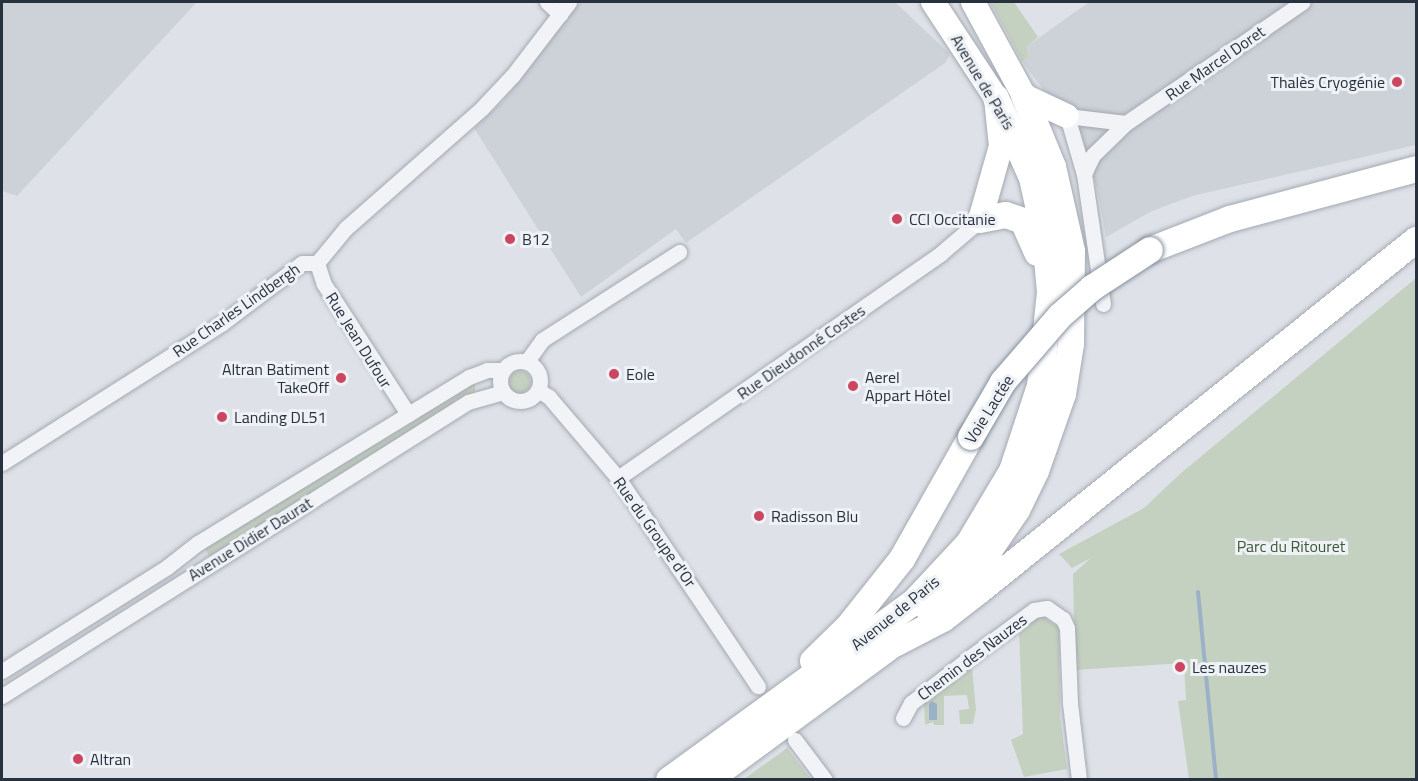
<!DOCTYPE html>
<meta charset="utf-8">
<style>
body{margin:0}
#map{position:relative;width:1418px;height:781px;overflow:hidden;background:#dee2e8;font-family:"Titillium Web",sans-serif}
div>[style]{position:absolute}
.built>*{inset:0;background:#cdd2d9}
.green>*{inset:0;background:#c5d1c0}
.round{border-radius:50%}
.water>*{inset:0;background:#9ab1c7}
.stream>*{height:4px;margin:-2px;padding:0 2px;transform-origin:2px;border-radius:2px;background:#9ab1c7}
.roads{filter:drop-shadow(0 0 2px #a4a9b2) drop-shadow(0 0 2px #a4a9b2)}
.minor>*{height:15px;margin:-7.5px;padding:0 7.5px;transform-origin:7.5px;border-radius:7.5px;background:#f1f3f6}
.minor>.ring{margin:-7.5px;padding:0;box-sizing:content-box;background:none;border:15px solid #f1f3f6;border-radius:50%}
.primary>*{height:24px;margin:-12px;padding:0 12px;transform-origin:12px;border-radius:12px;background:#fff}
.trunk>*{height:26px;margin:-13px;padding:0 13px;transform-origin:13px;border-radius:13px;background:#fff}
.motorway>*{height:28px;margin:-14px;padding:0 14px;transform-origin:14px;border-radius:14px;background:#fff}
.bridges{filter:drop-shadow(0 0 2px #86909e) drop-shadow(0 0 2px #86909e)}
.trunk-bridge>*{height:26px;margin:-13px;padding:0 13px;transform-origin:13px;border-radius:13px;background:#fff}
.dots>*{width:16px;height:16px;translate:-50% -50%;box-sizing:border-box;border:3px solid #eef1f5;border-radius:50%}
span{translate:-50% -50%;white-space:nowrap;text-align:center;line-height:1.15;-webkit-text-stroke:6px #eef1f5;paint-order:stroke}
.street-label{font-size:16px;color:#28313e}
.poi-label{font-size:16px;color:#28313e}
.right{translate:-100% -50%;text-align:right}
.left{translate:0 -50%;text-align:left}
.park-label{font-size:16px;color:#3e5a36}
.frame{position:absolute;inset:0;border:3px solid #28313e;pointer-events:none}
</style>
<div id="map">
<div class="built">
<div style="clip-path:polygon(2px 2px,197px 2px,17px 196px,2px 191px)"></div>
<div style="clip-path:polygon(580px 2px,895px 2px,950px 54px,945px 63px,686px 243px,676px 229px,581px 297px,474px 128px,503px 101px)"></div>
<div style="clip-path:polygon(1089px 2px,1416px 2px,1416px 145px,1192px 196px,1152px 211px,1106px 237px,1097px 188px,1068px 109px,1049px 97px,1022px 61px,1029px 57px,1026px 47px)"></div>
</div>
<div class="green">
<div style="clip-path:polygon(990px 2px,1014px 2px,1038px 37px,1026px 47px,1029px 57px,1022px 61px)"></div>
<div style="clip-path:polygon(1416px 278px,1416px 779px,1189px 779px,1178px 701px,1186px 700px,1184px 663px,1075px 670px,1073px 574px,1091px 558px,1072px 568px,1059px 554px,1144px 508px,1181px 473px)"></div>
<div class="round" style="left:509px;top:371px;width:22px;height:22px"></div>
<div style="clip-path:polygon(475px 378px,475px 394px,211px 559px,204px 548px)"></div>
<div style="clip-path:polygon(1041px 615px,1059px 628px,1060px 717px,1067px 769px,1024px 777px,1011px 740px,1023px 734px,1019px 631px)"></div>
<div style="clip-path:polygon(972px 666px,976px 710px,973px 724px,960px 724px,959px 710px,969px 709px,967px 695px,944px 696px,944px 725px,934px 725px,933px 722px,925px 725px,924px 702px)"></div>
<div style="clip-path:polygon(787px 748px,811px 779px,744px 779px)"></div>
</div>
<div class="water">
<div style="clip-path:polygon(932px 701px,937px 704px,937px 720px,929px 720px,929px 704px)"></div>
</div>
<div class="stream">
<div style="left:1198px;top:592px;width:189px;rotate:84.5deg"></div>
</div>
<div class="roads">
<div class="minor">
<div style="left:547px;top:2px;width:18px;rotate:43deg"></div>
<div style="left:1067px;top:116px;width:60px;rotate:73.7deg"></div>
<div style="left:1067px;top:116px;width:59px;rotate:6.8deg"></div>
<div style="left:317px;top:263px;width:45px;rotate:-50.4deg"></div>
<div style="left:346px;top:228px;width:181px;rotate:-41.4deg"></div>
<div style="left:482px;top:108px;width:45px;rotate:-46.8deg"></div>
<div style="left:513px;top:75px;width:92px;rotate:-52.5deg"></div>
<div style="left:317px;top:263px;width:22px;rotate:72deg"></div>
<div style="left:324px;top:284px;width:155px;rotate:57.1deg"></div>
<div style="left:1103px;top:304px;width:131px;rotate:-98.3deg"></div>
<div style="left:1084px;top:174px;width:21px;rotate:-65deg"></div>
<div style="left:1093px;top:155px;width:46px;rotate:-44.1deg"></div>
<div style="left:1126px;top:123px;width:214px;rotate:-34.4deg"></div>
<div class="ring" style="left:500px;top:361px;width:25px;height:25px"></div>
<div style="left:527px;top:361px;width:26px;rotate:-54deg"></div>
<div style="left:542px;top:340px;width:163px;rotate:-32.7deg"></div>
<div style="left:538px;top:390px;width:13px;rotate:32deg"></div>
<div style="left:549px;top:397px;width:106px;rotate:49.6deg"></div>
<div style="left:618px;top:478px;width:251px;rotate:56.1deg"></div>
<div style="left:2px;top:463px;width:259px;rotate:-32.4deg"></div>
<div style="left:221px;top:324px;width:101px;rotate:-37deg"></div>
<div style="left:302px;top:263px;width:15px"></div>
<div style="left:618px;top:478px;width:392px;rotate:-34.8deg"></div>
<div style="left:940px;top:254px;width:52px;rotate:-40.4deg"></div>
<div style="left:2px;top:671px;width:195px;rotate:-32.2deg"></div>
<div style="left:167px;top:567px;width:39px;rotate:-38deg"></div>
<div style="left:198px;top:543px;width:318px;rotate:-31.5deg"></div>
<div style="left:469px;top:377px;width:19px;rotate:-21deg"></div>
<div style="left:487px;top:370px;width:15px"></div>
<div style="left:2px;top:696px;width:551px;rotate:-32.25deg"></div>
<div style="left:468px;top:402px;width:35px;rotate:-16deg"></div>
<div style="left:903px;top:718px;width:17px;rotate:-62deg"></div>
<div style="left:911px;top:703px;width:78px;rotate:-37.7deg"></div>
<div style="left:973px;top:655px;width:76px;rotate:-36.4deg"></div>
<div style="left:1034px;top:610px;width:13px;rotate:-9deg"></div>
<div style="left:1047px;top:608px;width:19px;rotate:35deg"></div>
<div style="left:1063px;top:619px;width:10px;rotate:66deg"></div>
<div style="left:1067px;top:628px;width:75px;rotate:87.7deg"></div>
<div style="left:1070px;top:703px;width:78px;rotate:83.3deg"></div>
<div style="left:795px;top:740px;width:50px;rotate:53.1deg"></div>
</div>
<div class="primary">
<div style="left:933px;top:2px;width:115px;rotate:56.7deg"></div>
<div style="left:996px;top:98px;width:48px;rotate:84.1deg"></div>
<div style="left:1001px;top:146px;width:77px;rotate:105.8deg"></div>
<div style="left:973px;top:2px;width:107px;rotate:61.5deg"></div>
<div style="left:1024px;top:96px;width:47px;rotate:24.9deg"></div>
</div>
<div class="trunk">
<div style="left:980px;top:220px;width:26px;rotate:-11deg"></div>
<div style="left:1006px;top:215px;width:18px;rotate:19deg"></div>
<div style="left:1023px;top:221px;width:35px;rotate:66deg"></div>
<div style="left:1150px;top:250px;width:86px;rotate:-21.2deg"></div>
<div style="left:1230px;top:219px;width:193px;rotate:-15deg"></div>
<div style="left:929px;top:610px;width:84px;rotate:-44.5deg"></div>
<div style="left:989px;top:551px;width:50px;rotate:-55.7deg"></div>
<div style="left:1017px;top:510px;width:43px;rotate:-64deg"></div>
<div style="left:1036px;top:471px;width:82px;rotate:-70.7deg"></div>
<div style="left:1063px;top:394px;width:51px;rotate:-80.9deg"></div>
<div style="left:1071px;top:344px;width:93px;rotate:-89.4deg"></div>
<div style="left:1072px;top:251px;width:86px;rotate:-102.7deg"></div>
<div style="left:1053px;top:167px;width:77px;rotate:-112.2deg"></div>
<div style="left:887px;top:648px;width:63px;rotate:-27.4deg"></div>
<div style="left:943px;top:619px;width:46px;rotate:-37.9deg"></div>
<div style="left:979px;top:591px;width:561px;rotate:-38.77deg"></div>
<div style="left:813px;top:661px;width:49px;rotate:-44.2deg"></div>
<div style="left:848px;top:627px;width:87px;rotate:-51.5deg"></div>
<div style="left:902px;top:559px;width:140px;rotate:-60.5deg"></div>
<div style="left:669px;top:780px;width:301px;rotate:-36deg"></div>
<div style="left:913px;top:603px;width:82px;rotate:-47deg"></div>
<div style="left:969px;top:543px;width:84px;rotate:-59.2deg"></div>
<div style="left:1012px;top:471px;width:89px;rotate:-71.8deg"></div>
<div style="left:1040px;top:386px;width:95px;rotate:-83.9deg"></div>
<div style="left:1050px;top:292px;width:55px;rotate:-95.2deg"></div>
<div style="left:1045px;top:237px;width:60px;rotate:-102.4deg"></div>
<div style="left:1032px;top:178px;width:88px;rotate:-114.2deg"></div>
</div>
<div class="motorway">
<div style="left:707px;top:780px;width:223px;rotate:-36.3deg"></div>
</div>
</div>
<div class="bridges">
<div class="trunk-bridge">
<div style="left:971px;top:437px;width:64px;rotate:-59.8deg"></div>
<div style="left:1003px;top:382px;width:87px;rotate:-49.2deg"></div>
<div style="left:1060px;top:316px;width:43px;rotate:-41.2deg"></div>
<div style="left:1092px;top:288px;width:69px;rotate:-33.2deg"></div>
</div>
</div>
<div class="dots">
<div style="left:1397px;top:82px;background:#cb465e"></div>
<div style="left:897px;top:219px;background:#cb465e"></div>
<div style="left:510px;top:239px;background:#cb465e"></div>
<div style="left:614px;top:374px;background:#cb465e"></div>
<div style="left:341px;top:378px;background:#cb465e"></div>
<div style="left:853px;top:386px;background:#cb465e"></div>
<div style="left:222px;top:417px;background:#cb465e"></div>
<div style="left:759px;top:516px;background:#cb465e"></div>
<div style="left:1180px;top:667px;background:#cb465e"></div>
<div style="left:78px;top:759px;background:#cb465e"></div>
</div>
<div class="street-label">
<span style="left:1215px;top:63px;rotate:-35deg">Rue Marcel Doret</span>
<span style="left:983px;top:82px;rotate:59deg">Avenue de Paris</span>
<span style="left:236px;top:310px;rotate:-35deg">Rue Charles Lindbergh</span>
<span style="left:359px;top:340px;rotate:58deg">Rue Jean Dufour</span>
<span style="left:801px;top:352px;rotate:-35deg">Rue Dieudonné Costes</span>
<span style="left:989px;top:409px;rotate:-58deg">Voie Lactée</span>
<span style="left:655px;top:532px;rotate:55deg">Rue du Groupe d'Or</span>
<span style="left:250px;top:539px;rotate:-32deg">Avenue Didier Daurat</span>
<span style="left:895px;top:613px;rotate:-39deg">Avenue de Paris</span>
<span style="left:972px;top:657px;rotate:-37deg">Chemin des Nauzes</span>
</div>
<div class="poi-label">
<span class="right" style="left:1385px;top:82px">Thalès Cryogénie</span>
<span class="left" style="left:909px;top:219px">CCI Occitanie</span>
<span class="left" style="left:522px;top:239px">B12</span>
<span class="right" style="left:329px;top:378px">Altran Batiment<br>TakeOff</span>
<span class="left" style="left:626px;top:374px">Eole</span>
<span class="left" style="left:865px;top:386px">Aerel<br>Appart Hôtel</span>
<span class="left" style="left:234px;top:417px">Landing DL51</span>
<span class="left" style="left:771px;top:516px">Radisson Blu</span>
<span class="left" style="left:1192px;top:667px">Les nauzes</span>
<span class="left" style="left:90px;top:759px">Altran</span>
</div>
<div class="park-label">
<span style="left:1291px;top:546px">Parc du Ritouret</span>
</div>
<div class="frame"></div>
</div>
